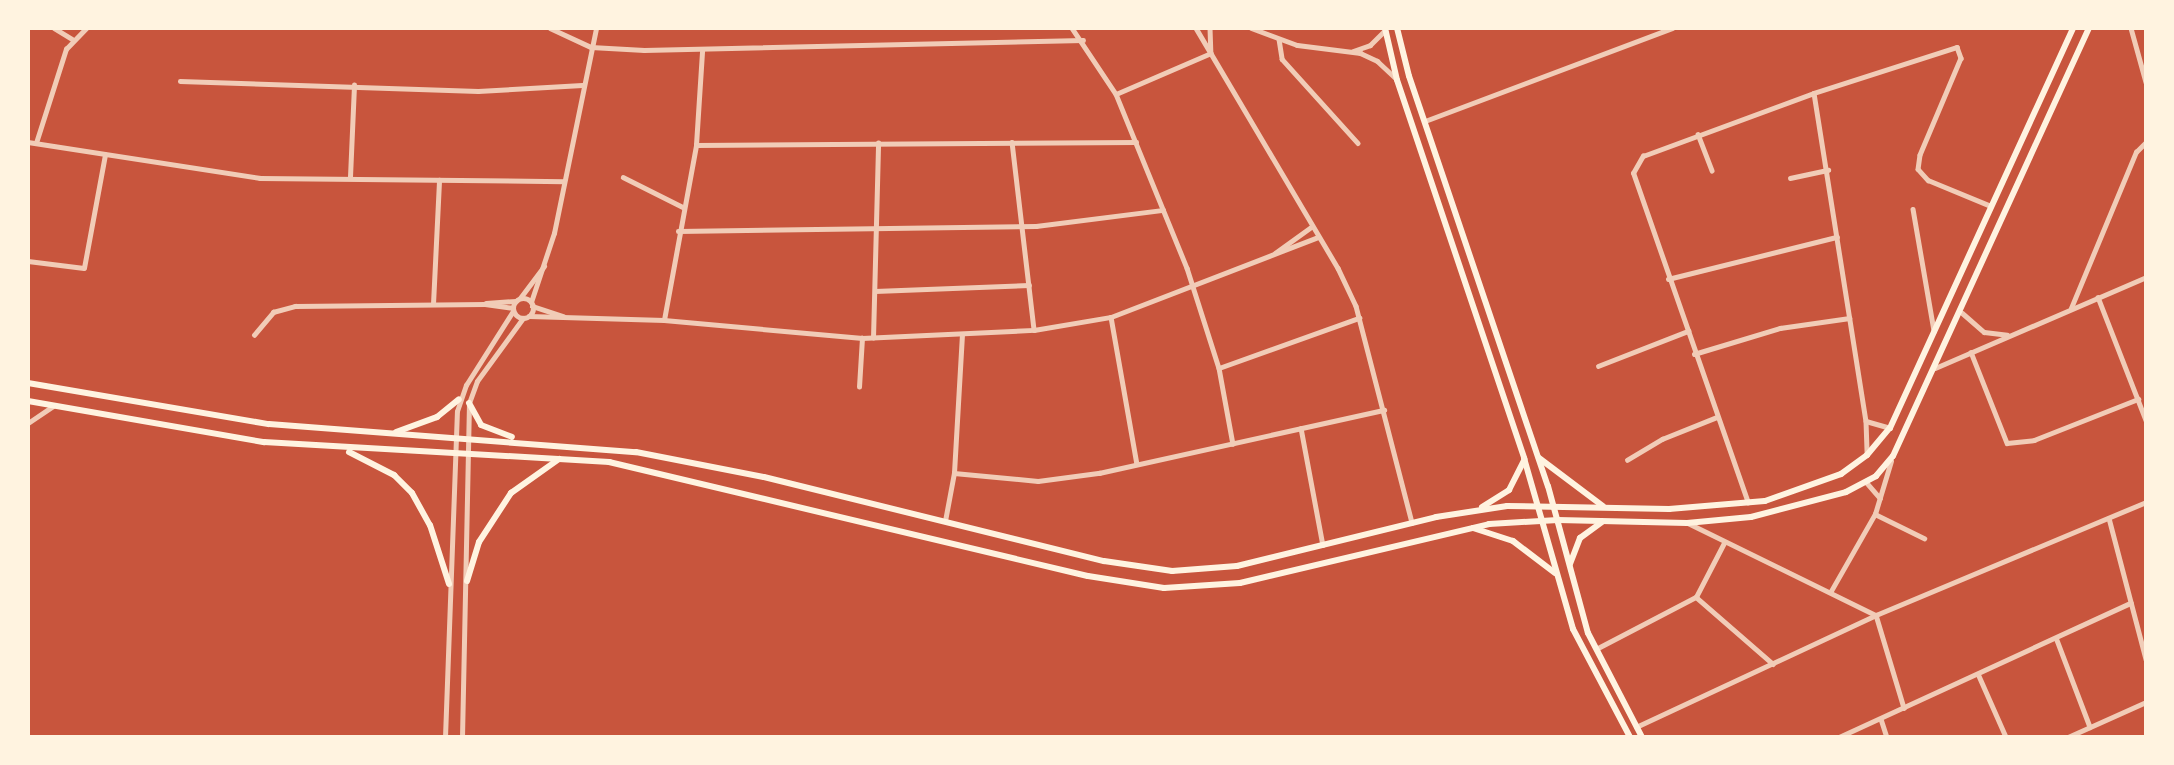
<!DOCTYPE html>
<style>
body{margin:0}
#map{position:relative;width:2174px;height:765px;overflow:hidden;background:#c8553d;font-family:"Alegreya Sans",sans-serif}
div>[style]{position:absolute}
.minor>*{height:4.5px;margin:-2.25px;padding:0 2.25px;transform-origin:2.25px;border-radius:2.25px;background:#f1ccb7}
.tertiary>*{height:5px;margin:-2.5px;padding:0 2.5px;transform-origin:2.5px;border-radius:2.5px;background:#f1ccb7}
.tertiary>.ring{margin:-2.5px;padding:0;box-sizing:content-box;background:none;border:5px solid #f1ccb7;border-radius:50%}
.secondary>*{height:6px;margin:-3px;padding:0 3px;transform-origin:3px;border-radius:3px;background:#fff3e0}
span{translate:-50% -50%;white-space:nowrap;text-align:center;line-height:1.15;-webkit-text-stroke:5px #fff3e0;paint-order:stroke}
.frame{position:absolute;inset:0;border:30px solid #fff3e0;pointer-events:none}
</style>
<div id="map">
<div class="minor">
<div style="left:54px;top:28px;width:21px;rotate:31deg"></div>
<div style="left:550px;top:28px;width:45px;rotate:24.9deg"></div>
<div style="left:591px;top:47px;width:53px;rotate:3.2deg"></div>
<div style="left:644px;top:50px;width:439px;rotate:-1.3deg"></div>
<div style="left:1072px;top:28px;width:79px;rotate:56.3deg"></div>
<div style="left:1116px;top:94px;width:188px;rotate:67.8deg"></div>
<div style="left:1187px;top:268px;width:105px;rotate:72.3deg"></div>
<div style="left:1219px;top:368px;width:77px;rotate:79.6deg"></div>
<div style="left:1196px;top:28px;width:279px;rotate:59.4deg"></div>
<div style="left:1338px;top:268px;width:42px;rotate:64.7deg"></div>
<div style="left:1356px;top:306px;width:224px;rotate:75.5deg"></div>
<div style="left:1210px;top:28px;width:24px;rotate:88deg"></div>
<div style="left:2131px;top:28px;width:56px;rotate:74.5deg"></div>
<div style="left:1279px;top:39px;width:20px;rotate:81deg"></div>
<div style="left:1282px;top:59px;width:113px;rotate:47.9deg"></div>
<div style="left:180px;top:81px;width:298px;rotate:1.9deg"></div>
<div style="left:478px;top:91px;width:104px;rotate:-3.3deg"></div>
<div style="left:1814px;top:93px;width:150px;rotate:-17.8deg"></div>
<div style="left:1957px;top:47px;width:12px;rotate:70deg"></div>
<div style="left:1961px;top:58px;width:105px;rotate:112.9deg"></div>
<div style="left:1920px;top:155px;width:14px;rotate:98deg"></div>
<div style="left:1918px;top:169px;width:15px;rotate:48deg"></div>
<div style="left:1928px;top:180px;width:68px;rotate:22.4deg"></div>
<div style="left:1116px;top:94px;width:103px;rotate:-23.3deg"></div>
<div style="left:1425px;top:121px;width:264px;rotate:-20.6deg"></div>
<div style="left:1698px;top:134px;width:39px;rotate:69deg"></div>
<div style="left:28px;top:142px;width:235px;rotate:8.8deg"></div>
<div style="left:260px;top:178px;width:304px;rotate:0.6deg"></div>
<div style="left:1012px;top:142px;width:189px;rotate:83.3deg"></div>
<div style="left:36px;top:143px;width:99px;rotate:-72.3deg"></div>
<div style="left:66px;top:49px;width:29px;rotate:-46deg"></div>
<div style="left:696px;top:145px;width:440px;rotate:-0.4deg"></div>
<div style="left:350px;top:177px;width:92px;rotate:-87.5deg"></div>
<div style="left:623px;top:177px;width:67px;rotate:26.6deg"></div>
<div style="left:1790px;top:178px;width:39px;rotate:-12deg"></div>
<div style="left:1913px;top:209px;width:124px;rotate:80.2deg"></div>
<div style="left:678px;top:231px;width:358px;rotate:-0.8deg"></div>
<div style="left:1036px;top:226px;width:128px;rotate:-7.2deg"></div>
<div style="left:1275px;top:253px;width:44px;rotate:-35.8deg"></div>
<div style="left:28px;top:261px;width:56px;rotate:7.1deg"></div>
<div style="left:84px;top:268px;width:115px;rotate:-79.5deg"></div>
<div style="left:1668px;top:279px;width:174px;rotate:-14deg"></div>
<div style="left:875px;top:291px;width:154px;rotate:-2.2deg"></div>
<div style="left:2098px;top:297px;width:132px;rotate:68.7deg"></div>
<div style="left:486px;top:303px;width:30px;rotate:-4deg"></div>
<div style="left:433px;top:304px;width:124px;rotate:-87.2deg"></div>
<div style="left:532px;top:306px;width:33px;rotate:18deg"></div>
<div style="left:2071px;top:308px;width:169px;rotate:-67.4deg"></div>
<div style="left:2136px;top:152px;width:14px;rotate:-45deg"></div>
<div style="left:529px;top:316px;width:135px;rotate:1.7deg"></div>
<div style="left:664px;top:320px;width:199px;rotate:5.2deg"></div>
<div style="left:862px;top:338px;width:172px;rotate:-2.7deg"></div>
<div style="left:1034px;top:330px;width:78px;rotate:-9.6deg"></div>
<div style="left:1111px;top:317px;width:222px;rotate:-21.1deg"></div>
<div style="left:1111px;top:317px;width:149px;rotate:80deg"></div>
<div style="left:664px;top:320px;width:178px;rotate:-79.6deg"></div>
<div style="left:696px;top:145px;width:94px;rotate:-86.3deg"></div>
<div style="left:254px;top:335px;width:30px;rotate:-50deg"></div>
<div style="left:273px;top:312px;width:23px;rotate:-15deg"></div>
<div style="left:295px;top:306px;width:190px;rotate:-0.6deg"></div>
<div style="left:485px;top:304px;width:27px;rotate:8deg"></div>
<div style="left:873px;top:338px;width:195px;rotate:-88.5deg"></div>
<div style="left:1971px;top:352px;width:98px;rotate:68.4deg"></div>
<div style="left:2007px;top:443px;width:27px;rotate:-6deg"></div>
<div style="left:2034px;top:440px;width:112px;rotate:-21.5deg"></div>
<div style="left:1694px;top:354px;width:90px;rotate:-16.8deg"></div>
<div style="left:1780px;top:328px;width:70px;rotate:-8.2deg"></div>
<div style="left:1598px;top:366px;width:97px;rotate:-21.3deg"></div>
<div style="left:1219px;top:368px;width:149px;rotate:-19.7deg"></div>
<div style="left:859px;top:387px;width:49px;rotate:-86.5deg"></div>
<div style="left:1866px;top:421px;width:25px;rotate:16deg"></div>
<div style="left:28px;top:423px;width:30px;rotate:-34deg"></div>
<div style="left:1301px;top:428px;width:119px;rotate:79.4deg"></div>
<div style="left:1627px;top:460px;width:41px;rotate:-31deg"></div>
<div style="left:1662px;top:439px;width:59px;rotate:-21.8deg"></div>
<div style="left:954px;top:473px;width:84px;rotate:5.4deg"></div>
<div style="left:1038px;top:481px;width:62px;rotate:-7.5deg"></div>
<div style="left:1099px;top:473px;width:292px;rotate:-12.5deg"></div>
<div style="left:1867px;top:483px;width:20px;rotate:49deg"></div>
<div style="left:1748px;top:503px;width:349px;rotate:-109.2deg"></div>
<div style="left:1633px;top:173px;width:20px;rotate:-60deg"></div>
<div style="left:1643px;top:156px;width:182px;rotate:-20.2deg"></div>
<div style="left:1814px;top:93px;width:332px;rotate:81deg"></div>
<div style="left:1866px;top:421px;width:33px;rotate:88deg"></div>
<div style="left:1875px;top:514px;width:55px;rotate:26.1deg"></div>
<div style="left:2109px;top:518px;width:146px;rotate:75.3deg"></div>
<div style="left:945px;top:521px;width:49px;rotate:-79.4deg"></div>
<div style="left:954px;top:473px;width:138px;rotate:-86.7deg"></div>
<div style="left:1688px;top:523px;width:209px;rotate:26.1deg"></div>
<div style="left:1876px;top:615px;width:97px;rotate:73.2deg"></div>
<div style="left:1831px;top:591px;width:89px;rotate:-60.3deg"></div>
<div style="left:1875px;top:514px;width:55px;rotate:-73.2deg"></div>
<div style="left:1696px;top:597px;width:102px;rotate:41deg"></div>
<div style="left:2057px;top:640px;width:93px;rotate:69.2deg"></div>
<div style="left:1596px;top:649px;width:113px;rotate:-27.5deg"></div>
<div style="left:1696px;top:597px;width:61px;rotate:-62.6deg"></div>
<div style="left:1979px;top:676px;width:67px;rotate:66.1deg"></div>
<div style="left:1881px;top:719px;width:19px;rotate:72deg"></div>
<div style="left:1636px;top:727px;width:265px;rotate:-25deg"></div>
<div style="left:1876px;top:615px;width:293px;rotate:-22.7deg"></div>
<div style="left:1839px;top:737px;width:321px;rotate:-24.7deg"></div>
<div style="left:2068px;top:737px;width:85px;rotate:-24.2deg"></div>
</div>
<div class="tertiary">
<div style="left:1251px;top:28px;width:49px;rotate:20.3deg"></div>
<div style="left:1297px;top:45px;width:64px;rotate:7.2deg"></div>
<div style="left:1360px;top:53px;width:19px;rotate:25deg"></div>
<div style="left:1377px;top:61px;width:26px;rotate:43deg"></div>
<div style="left:1353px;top:51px;width:18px;rotate:-19deg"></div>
<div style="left:1370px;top:45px;width:21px;rotate:-45deg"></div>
<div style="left:520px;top:298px;width:40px;rotate:-53deg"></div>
<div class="ring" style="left:513px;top:298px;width:15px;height:15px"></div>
<div style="left:531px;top:302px;width:73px;rotate:-71.6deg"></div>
<div style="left:554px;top:233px;width:209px;rotate:-78.4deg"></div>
<div style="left:1962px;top:313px;width:29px;rotate:41deg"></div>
<div style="left:1984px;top:332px;width:23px;rotate:7deg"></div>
<div style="left:1935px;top:368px;width:230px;rotate:-23.3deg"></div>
<div style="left:445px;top:737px;width:326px;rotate:-87.9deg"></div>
<div style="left:457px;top:411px;width:28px;rotate:-71deg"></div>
<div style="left:466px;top:385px;width:88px;rotate:-57.6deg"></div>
<div style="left:462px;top:737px;width:334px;rotate:-88.8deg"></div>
<div style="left:469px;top:403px;width:23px;rotate:-70deg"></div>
<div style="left:477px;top:381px;width:78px;rotate:-53.9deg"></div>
</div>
<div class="secondary">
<div style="left:1385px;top:28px;width:53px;rotate:77deg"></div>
<div style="left:1397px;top:80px;width:399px;rotate:71.4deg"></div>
<div style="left:1524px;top:458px;width:178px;rotate:74deg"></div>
<div style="left:1573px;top:629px;width:122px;rotate:62.2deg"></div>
<div style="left:1397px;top:28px;width:49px;rotate:76deg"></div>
<div style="left:1409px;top:76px;width:433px;rotate:71.3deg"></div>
<div style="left:1548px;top:486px;width:152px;rotate:74.8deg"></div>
<div style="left:1588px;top:633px;width:117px;rotate:62.6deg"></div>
<div style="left:28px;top:383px;width:244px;rotate:9.7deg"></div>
<div style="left:269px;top:424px;width:368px;rotate:4.4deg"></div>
<div style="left:636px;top:452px;width:130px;rotate:11.1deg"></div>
<div style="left:764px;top:477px;width:350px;rotate:13.9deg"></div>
<div style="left:1104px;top:561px;width:69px;rotate:8.4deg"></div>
<div style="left:1172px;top:571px;width:65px;rotate:-4.4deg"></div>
<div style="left:1237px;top:566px;width:205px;rotate:-13.8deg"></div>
<div style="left:1436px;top:517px;width:72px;rotate:-8.8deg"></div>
<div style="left:1507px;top:506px;width:162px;rotate:1.1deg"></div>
<div style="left:1669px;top:509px;width:96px;rotate:-4.8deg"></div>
<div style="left:1765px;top:501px;width:81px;rotate:-19.6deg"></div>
<div style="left:1841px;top:474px;width:32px;rotate:-36deg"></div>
<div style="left:1867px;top:455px;width:35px;rotate:-50deg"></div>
<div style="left:1890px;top:428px;width:440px;rotate:-65.4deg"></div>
<div style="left:28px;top:401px;width:240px;rotate:9.9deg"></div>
<div style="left:264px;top:442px;width:346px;rotate:3.3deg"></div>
<div style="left:609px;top:462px;width:492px;rotate:13.4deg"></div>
<div style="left:1088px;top:576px;width:77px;rotate:9deg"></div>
<div style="left:1164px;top:588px;width:76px;rotate:-3.8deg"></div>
<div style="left:1240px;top:583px;width:256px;rotate:-13.3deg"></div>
<div style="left:1489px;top:524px;width:69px;rotate:-3.3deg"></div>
<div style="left:1558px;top:520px;width:129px;rotate:1.3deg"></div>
<div style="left:1687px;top:523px;width:64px;rotate:-5.4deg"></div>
<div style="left:1751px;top:517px;width:98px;rotate:-14.7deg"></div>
<div style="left:1846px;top:492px;width:34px;rotate:-28deg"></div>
<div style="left:1876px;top:476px;width:26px;rotate:-50deg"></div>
<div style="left:1893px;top:456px;width:471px;rotate:-65.4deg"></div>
<div style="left:469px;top:403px;width:25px;rotate:61deg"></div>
<div style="left:481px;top:425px;width:33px;rotate:21deg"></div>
<div style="left:396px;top:432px;width:44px;rotate:-20.1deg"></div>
<div style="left:437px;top:417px;width:28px;rotate:-39deg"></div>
<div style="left:349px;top:452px;width:51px;rotate:27.1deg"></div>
<div style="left:394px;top:475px;width:25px;rotate:45deg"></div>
<div style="left:412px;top:493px;width:37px;rotate:61deg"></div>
<div style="left:430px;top:525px;width:62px;rotate:72.1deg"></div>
<div style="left:1539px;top:458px;width:80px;rotate:36.9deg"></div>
<div style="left:1482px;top:507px;width:32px;rotate:-32deg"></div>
<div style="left:1509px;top:490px;width:34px;rotate:-63deg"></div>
<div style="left:1473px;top:528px;width:42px;rotate:18deg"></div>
<div style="left:1513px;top:541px;width:53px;rotate:37.3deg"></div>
<div style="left:1570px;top:564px;width:28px;rotate:-69deg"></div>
<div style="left:1580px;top:538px;width:27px;rotate:-36deg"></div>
<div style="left:467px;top:581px;width:41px;rotate:-72.9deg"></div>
<div style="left:479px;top:542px;width:59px;rotate:-56.9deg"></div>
<div style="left:511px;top:493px;width:59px;rotate:-35.3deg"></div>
</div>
<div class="frame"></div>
</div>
